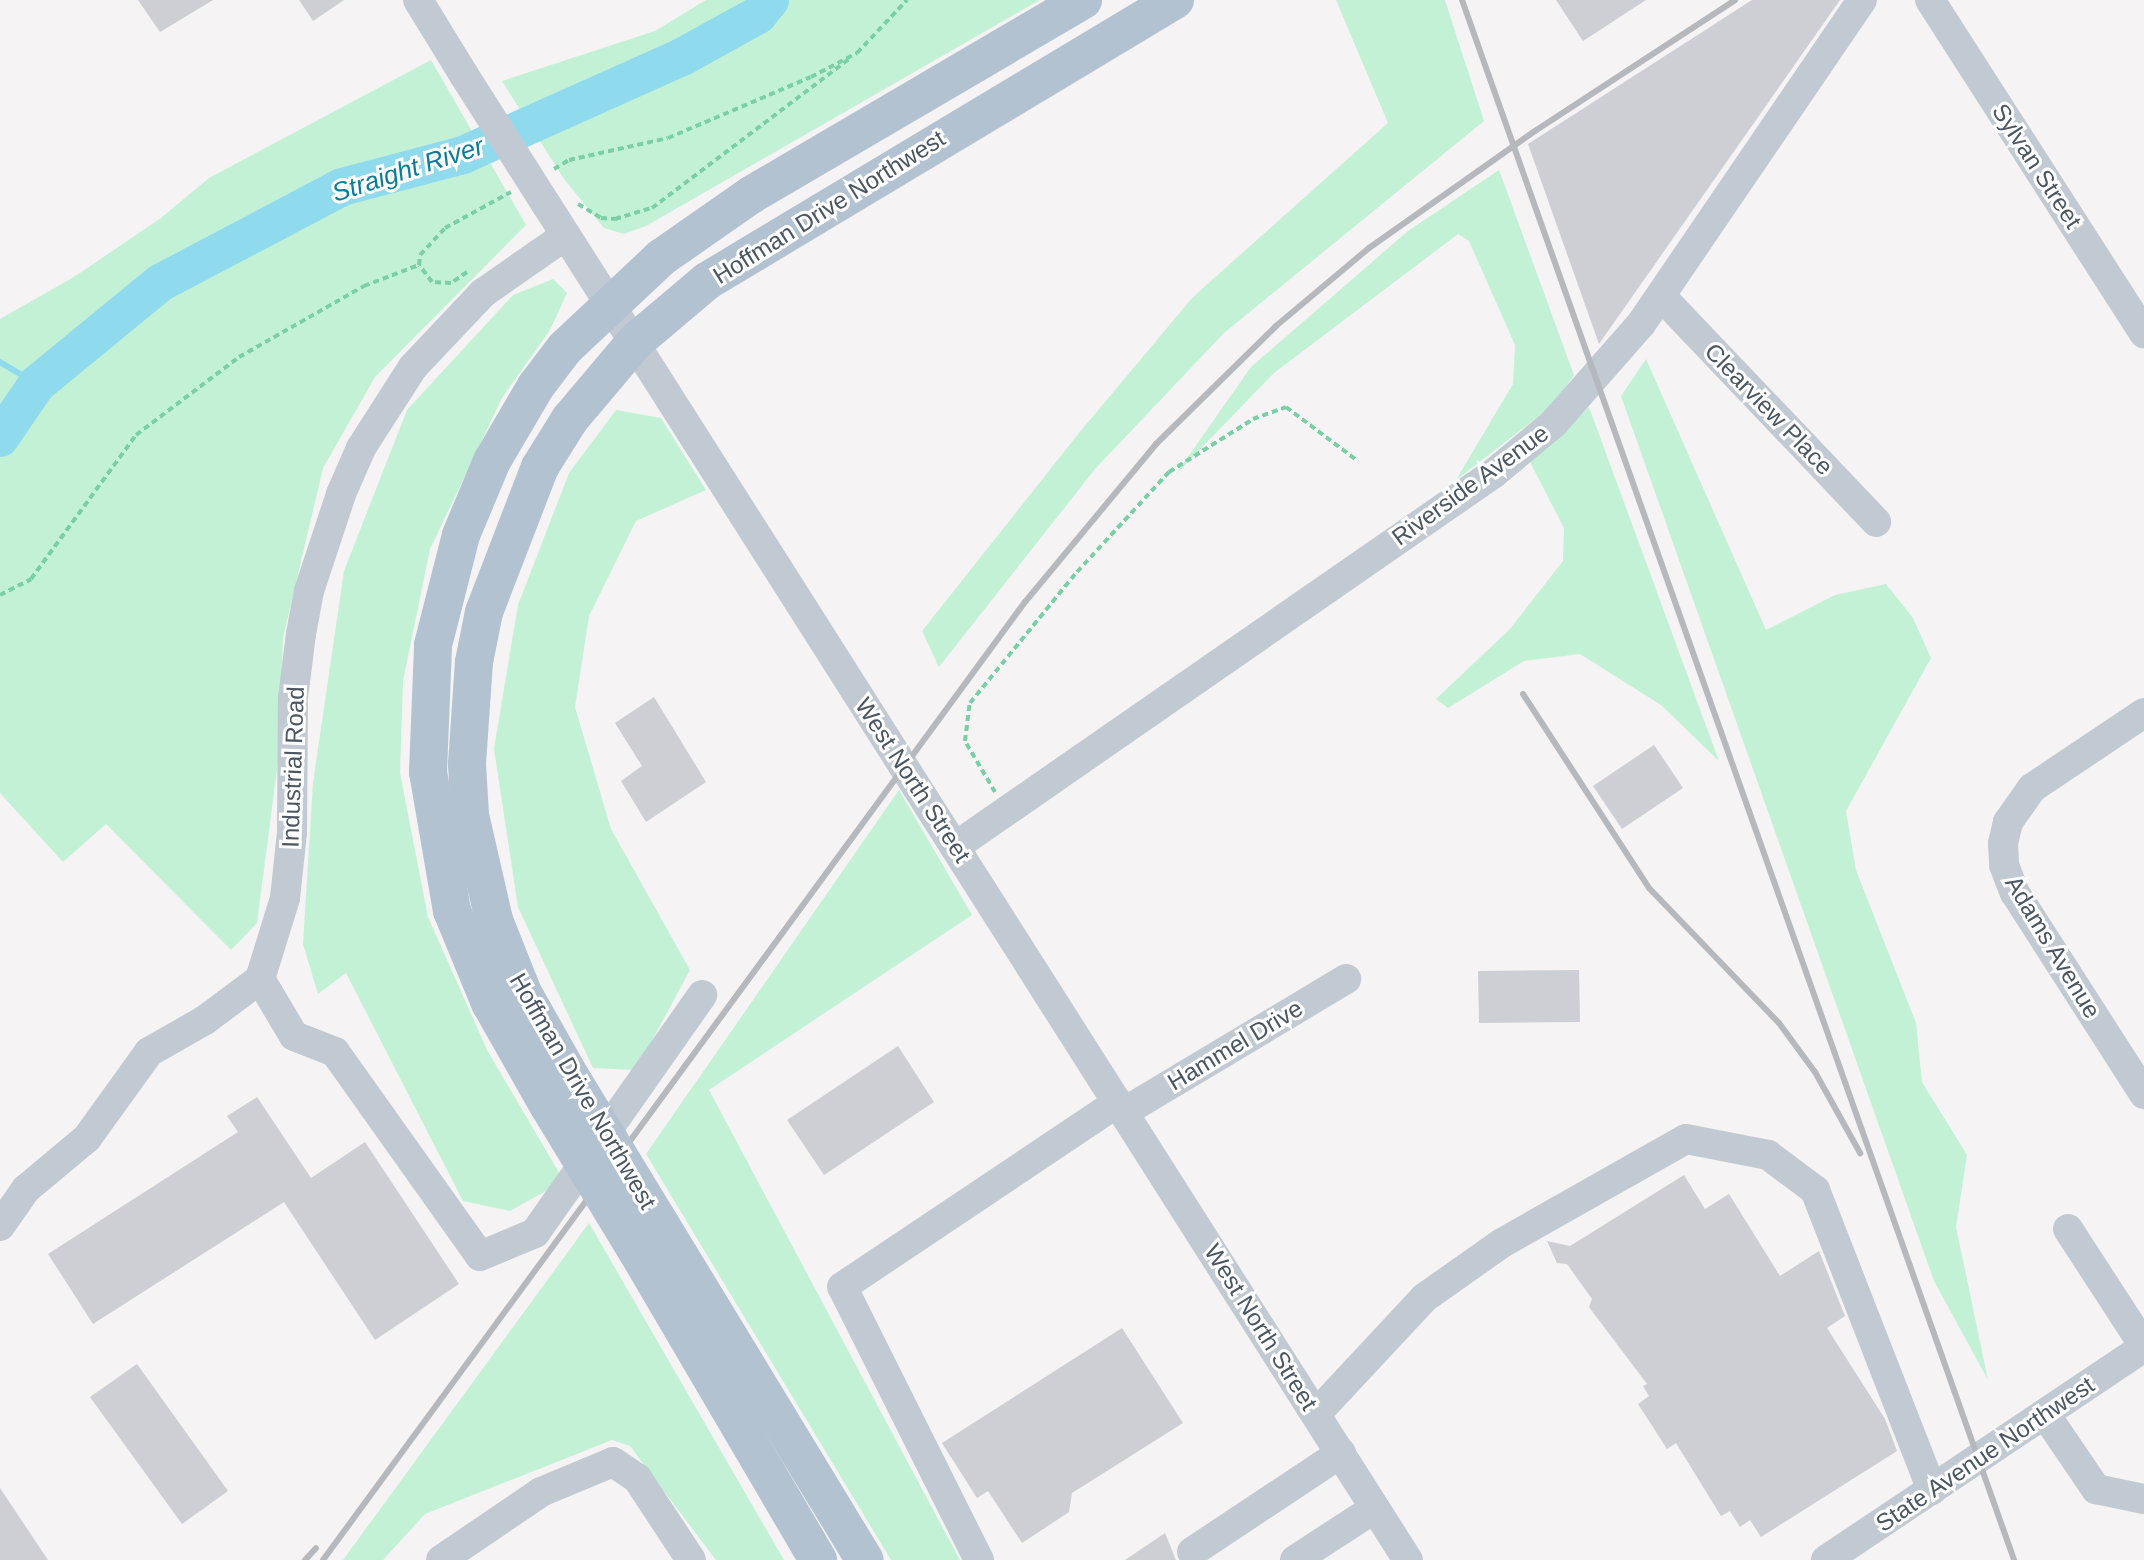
<!DOCTYPE html>
<style>
body{margin:0}
#map{position:relative;width:2144px;height:1560px;overflow:hidden;background:#f5f3f3;font-family:Arial,sans-serif}
div>[style]{position:absolute}
.green>*{inset:0;background:#c3f1d5}
.stream>*{height:6px;margin:-3px;padding:0 3px;transform-origin:3px;border-radius:3px;background:#90daee}
.river>*{height:38px;margin:-19px;padding:0 19px;transform-origin:19px;border-radius:19px;background:#90daee}
.building>*{inset:0;background:#cdcfd5}
.path>*{height:4px;margin-top:-2px;transform-origin:0;background:repeating-linear-gradient(90deg,#7ad0a6 0 6px,transparent 0 10px)}
.minor>*{height:30px;margin:-15px;padding:0 15px;transform-origin:15px;border-radius:15px;background:#c1cad2}
.major>*{height:38px;margin:-19px;padding:0 19px;transform-origin:19px;border-radius:19px;background:#b3c2d1}
.rail>*{height:6px;margin:-3px;padding:0 3px;transform-origin:3px;border-radius:3px;background:#b5b8bd}
.minor-bridge>*{height:30px;margin:-15px;padding:0 15px;transform-origin:15px;border-radius:15px;background:#c1cad2}
.major-bridge>*{height:38px;margin:-19px;padding:0 19px;transform-origin:19px;border-radius:19px;background:#b3c2d1}
span{translate:-50% -50%;white-space:nowrap;text-align:center;line-height:1.15;-webkit-text-stroke:6px #fff;paint-order:stroke}
.street-label{font-size:24px;color:#4a5661}
.water-label{font-size:26px;color:#0c7c9b;font-style:italic}
</style>
<div id="map">
<div class="green">
<div style="clip-path:polygon(706px 0,1040px 0,646px 226px,624px 234px,604px 228px,564px 179px,502px 81px,655px 31px)"></div>
<div style="clip-path:polygon(1336px 0,1445px 0,1484px 121px,1224px 333px,1095px 469px,939px 667px,922px 631px,1079px 433px,1193px 297px,1388px 123px)"></div>
<div style="clip-path:polygon(431px 60px,526px 225px,375px 377px,323px 468px,283px 638px,279px 754px,257px 923px,231px 950px,106px 824px,63px 862px,0 793px,0 319px,74px 277px,161px 218px,209px 178px)"></div>
<div style="clip-path:polygon(1499px 170px,1574px 375px,1553px 405px,1456px 480px,1513px 384px,1515px 345px,1469px 241px,1458px 234px,1274px 373px,1176px 474px,1251px 367px,1408px 231px)"></div>
<div style="clip-path:polygon(553px 279px,567px 293px,550px 330px,502px 398px,430px 549px,403px 681px,400px 773px,428px 917px,487px 1050px,564px 1181px,510px 1211px,463px 1201px,346px 973px,318px 994px,303px 944px,313px 783px,344px 571px,407px 410px,513px 295px)"></div>
<div style="clip-path:polygon(1646px 359px,1766px 630px,1835px 595px,1886px 584px,1913px 618px,1931px 658px,1846px 811px,1856px 870px,1916px 1023px,1922px 1082px,1967px 1155px,1956px 1227px,1988px 1380px,1934px 1281px,1621px 396px)"></div>
<div style="clip-path:polygon(1589px 407px,1719px 761px,1661px 705px,1580px 654px,1524px 661px,1448px 708px,1436px 699px,1510px 629px,1563px 561px,1564px 528px,1530px 462px)"></div>
<div style="clip-path:polygon(616px 410px,661px 418px,706px 490px,636px 521px,589px 616px,575px 707px,611px 829px,690px 970px,636px 1070px,593px 1068px,518px 907px,494px 749px,518px 605px,569px 473px)"></div>
<div style="clip-path:polygon(899px 790px,972px 915px,709px 1090px,960px 1560px,891px 1560px,646px 1154px)"></div>
<div style="clip-path:polygon(589px 1223px,784px 1560px,716px 1560px,630px 1446px,612px 1440px,425px 1514px,383px 1560px,343px 1560px)"></div>
</div>
<div class="stream">
<div style="left:0;top:362px;width:43px;rotate:30.7deg"></div>
</div>
<div class="river">
<div style="left:0;top:438px;width:65px;rotate:-55.6deg"></div>
<div style="left:37px;top:384px;width:159px;rotate:-39.4deg"></div>
<div style="left:160px;top:283px;width:206px;rotate:-27.8deg"></div>
<div style="left:342px;top:187px;width:125px;rotate:-14.8deg"></div>
<div style="left:463px;top:155px;width:240px;rotate:-24.1deg"></div>
<div style="left:682px;top:57px;width:87px;rotate:-28.9deg"></div>
<div style="left:758px;top:15px;width:19px;rotate:-51deg"></div>
</div>
<div class="building">
<div style="clip-path:polygon(138px 0,213px 0,160px 32px)"></div>
<div style="clip-path:polygon(299px 0,344px 0,313px 21px)"></div>
<div style="clip-path:polygon(1556px 0,1646px 0,1583px 41px)"></div>
<div style="clip-path:polygon(1752px 0,1840px 0,1599px 344px,1528px 144px)"></div>
<div style="clip-path:polygon(654px 697px,706px 782px,646px 822px,621px 781px,642px 766px,615px 723px)"></div>
<div style="clip-path:polygon(1654px 745px,1683px 788px,1622px 829px,1593px 786px)"></div>
<div style="clip-path:polygon(1579px 970px,1580px 1022px,1479px 1023px,1478px 971px)"></div>
<div style="clip-path:polygon(898px 1046px,934px 1102px,824px 1175px,787px 1120px)"></div>
<div style="clip-path:polygon(257px 1097px,311px 1178px,365px 1142px,459px 1284px,375px 1340px,284px 1202px,93px 1324px,48px 1254px,238px 1132px,227px 1116px)"></div>
<div style="clip-path:polygon(1684px 1175px,1705px 1209px,1729px 1194px,1780px 1276px,1819px 1251px,1845px 1316px,1827px 1328px,1885px 1419px,1897px 1451px,1761px 1537px,1750px 1520px,1740px 1527px,1730px 1511px,1721px 1516px,1676px 1443px,1667px 1449px,1638px 1404px,1649px 1396px,1643px 1386px,1647px 1384px,1589px 1307px,1592px 1299px,1567px 1264px,1557px 1263px,1547px 1241px,1570px 1246px)"></div>
<div style="clip-path:polygon(1122px 1328px,1183px 1423px,1072px 1493px,1069px 1512px,1022px 1543px,988px 1491px,977px 1498px,942px 1443px)"></div>
<div style="clip-path:polygon(137px 1364px,228px 1491px,182px 1524px,90px 1397px)"></div>
<div style="clip-path:polygon(0 1488px,48px 1560px,0 1560px)"></div>
<div style="clip-path:polygon(1165px 1533px,1176px 1560px,1125px 1560px)"></div>
</div>
<div class="path">
<div style="left:554px;top:169px;width:17px;rotate:-31deg"></div>
<div style="left:569px;top:160px;width:101px;rotate:-12.5deg"></div>
<div style="left:668px;top:138px;width:155px;rotate:-23.1deg"></div>
<div style="left:811px;top:77px;width:52px;rotate:-27.6deg"></div>
<div style="left:857px;top:53px;width:73px;rotate:-46.7deg"></div>
<div style="left:578px;top:204px;width:27px;rotate:31deg"></div>
<div style="left:601px;top:218px;width:14px;rotate:4deg"></div>
<div style="left:615px;top:219px;width:39px;rotate:-17deg"></div>
<div style="left:652px;top:208px;width:247px;rotate:-37.1deg"></div>
<div style="left:467px;top:272px;width:19px;rotate:145deg"></div>
<div style="left:451px;top:283px;width:19px;rotate:-177deg"></div>
<div style="left:432px;top:282px;width:21px;rotate:-127deg"></div>
<div style="left:419px;top:265px;width:10px;rotate:-84deg"></div>
<div style="left:420px;top:255px;width:37px;rotate:-47deg"></div>
<div style="left:445px;top:228px;width:75px;rotate:-28.6deg"></div>
<div style="left:0;top:595px;width:35px;rotate:-27deg"></div>
<div style="left:31px;top:579px;width:178px;rotate:-53.9deg"></div>
<div style="left:136px;top:435px;width:129px;rotate:-37.1deg"></div>
<div style="left:239px;top:357px;width:144px;rotate:-29.6deg"></div>
<div style="left:364px;top:286px;width:59px;rotate:-20.9deg"></div>
<div style="left:995px;top:792px;width:59px;rotate:-120.5deg"></div>
<div style="left:965px;top:741px;width:38px;rotate:-83deg"></div>
<div style="left:970px;top:703px;width:169px;rotate:-50.8deg"></div>
<div style="left:1077px;top:572px;width:136px;rotate:-47.4deg"></div>
<div style="left:1169px;top:472px;width:99px;rotate:-32.2deg"></div>
<div style="left:1253px;top:419px;width:35px;rotate:-20deg"></div>
<div style="left:1286px;top:407px;width:90px;rotate:36.9deg"></div>
</div>
<div class="minor">
<div style="left:418px;top:0;width:88px;rotate:58.5deg"></div>
<div style="left:1930px;top:0;width:396px;rotate:57.3deg"></div>
<div style="left:546px;top:204px;width:1607px;rotate:57.56deg"></div>
<div style="left:1661px;top:296px;width:312px;rotate:46.4deg"></div>
<div style="left:2144px;top:713px;width:135px;rotate:146.2deg"></div>
<div style="left:2032px;top:788px;width:42px;rotate:125.2deg"></div>
<div style="left:2008px;top:822px;width:22px;rotate:103deg"></div>
<div style="left:2003px;top:843px;width:22px;rotate:87deg"></div>
<div style="left:2004px;top:865px;width:30px;rotate:69deg"></div>
<div style="left:2015px;top:893px;width:239px;rotate:57.3deg"></div>
<div style="left:956px;top:846px;width:655px;rotate:-34.73deg"></div>
<div style="left:1494px;top:473px;width:77px;rotate:-39.7deg"></div>
<div style="left:1553px;top:424px;width:133px;rotate:-48.7deg"></div>
<div style="left:1641px;top:324px;width:392px;rotate:-55.7deg"></div>
<div style="left:260px;top:979px;width:66px;rotate:59.2deg"></div>
<div style="left:294px;top:1036px;width:44px;rotate:21.3deg"></div>
<div style="left:335px;top:1052px;width:250px;rotate:54.6deg"></div>
<div style="left:480px;top:1256px;width:60px;rotate:-22.7deg"></div>
<div style="left:535px;top:1233px;width:291px;rotate:-54.9deg"></div>
<div style="left:1124px;top:1112px;width:259px;rotate:-30.9deg"></div>
<div style="left:0;top:1226px;width:45px;rotate:-54.9deg"></div>
<div style="left:26px;top:1189px;width:80px;rotate:-39.9deg"></div>
<div style="left:87px;top:1138px;width:106px;rotate:-54.2deg"></div>
<div style="left:149px;top:1052px;width:64px;rotate:-29.7deg"></div>
<div style="left:205px;top:1020px;width:69px;rotate:-36.7deg"></div>
<div style="left:260px;top:979px;width:85px;rotate:-72.8deg"></div>
<div style="left:285px;top:898px;width:65px;rotate:-83.9deg"></div>
<div style="left:292px;top:833px;width:135px;rotate:-89.6deg"></div>
<div style="left:293px;top:698px;width:64px;rotate:-82.9deg"></div>
<div style="left:301px;top:634px;width:44px;rotate:-79.5deg"></div>
<div style="left:309px;top:591px;width:102px;rotate:-71.7deg"></div>
<div style="left:341px;top:494px;width:50px;rotate:-66.5deg"></div>
<div style="left:361px;top:448px;width:96px;rotate:-57.3deg"></div>
<div style="left:413px;top:367px;width:102px;rotate:-46.6deg"></div>
<div style="left:483px;top:293px;width:101px;rotate:-34.9deg"></div>
<div style="left:2068px;top:1229px;width:140px;rotate:57deg"></div>
<div style="left:1316px;top:1414px;width:158px;rotate:-47deg"></div>
<div style="left:1424px;top:1298px;width:95px;rotate:-35.2deg"></div>
<div style="left:1502px;top:1243px;width:211px;rotate:-29.5deg"></div>
<div style="left:1686px;top:1139px;width:84px;rotate:11deg"></div>
<div style="left:1768px;top:1155px;width:59px;rotate:36.7deg"></div>
<div style="left:1815px;top:1190px;width:322px;rotate:68.7deg"></div>
<div style="left:2045px;top:1414px;width:91px;rotate:55.8deg"></div>
<div style="left:2096px;top:1489px;width:49px;rotate:11.8deg"></div>
<div style="left:1192px;top:1552px;width:179px;rotate:-33.6deg"></div>
<div style="left:441px;top:1560px;width:121px;rotate:-34.2deg"></div>
<div style="left:541px;top:1492px;width:78px;rotate:-22.6deg"></div>
<div style="left:613px;top:1462px;width:29px;rotate:34deg"></div>
<div style="left:637px;top:1478px;width:98px;rotate:56.6deg"></div>
<div style="left:979px;top:1560px;width:305px;rotate:-116.6deg"></div>
<div style="left:842px;top:1287px;width:332px;rotate:-33.8deg"></div>
<div style="left:1295px;top:1560px;width:95px;rotate:-33deg"></div>
<div style="left:1826px;top:1560px;width:383px;rotate:-33.8deg"></div>
</div>
<div class="major">
<div style="left:570px;top:1076px;width:95px;rotate:-119.5deg"></div>
<div style="left:523px;top:993px;width:79px;rotate:-111.7deg"></div>
<div style="left:494px;top:920px;width:108px;rotate:-102.9deg"></div>
<div style="left:470px;top:815px;width:51px;rotate:-93.4deg"></div>
<div style="left:467px;top:764px;width:102px;rotate:-86.1deg"></div>
<div style="left:474px;top:662px;width:51px;rotate:-78.7deg"></div>
<div style="left:484px;top:612px;width:155px;rotate:-68.9deg"></div>
<div style="left:540px;top:467px;width:57px;rotate:-58deg"></div>
<div style="left:570px;top:419px;width:102px;rotate:-49.8deg"></div>
<div style="left:636px;top:341px;width:93px;rotate:-40.2deg"></div>
<div style="left:707px;top:281px;width:546px;rotate:-30.98deg"></div>
<div style="left:548px;top:1105px;width:117px;rotate:-119.6deg"></div>
<div style="left:490px;top:1003px;width:100px;rotate:-112.4deg"></div>
<div style="left:452px;top:911px;width:141px;rotate:-99.8deg"></div>
<div style="left:428px;top:772px;width:127px;rotate:-87.7deg"></div>
<div style="left:433px;top:645px;width:114px;rotate:-75.7deg"></div>
<div style="left:461px;top:535px;width:80px;rotate:-67.3deg"></div>
<div style="left:492px;top:461px;width:87px;rotate:-59.6deg"></div>
<div style="left:536px;top:386px;width:48px;rotate:-52.7deg"></div>
<div style="left:565px;top:348px;width:133px;rotate:-43.2deg"></div>
<div style="left:662px;top:257px;width:108px;rotate:-34.9deg"></div>
<div style="left:751px;top:195px;width:385px;rotate:-30.4deg"></div>
<div style="left:661px;top:1225px;width:392px;rotate:58.7deg"></div>
<div style="left:638px;top:1253px;width:356px;rotate:59.6deg"></div>
</div>
<div class="rail">
<div style="left:1462px;top:0;width:1655px;rotate:70.51deg"></div>
<div style="left:1523px;top:694px;width:231px;rotate:57deg"></div>
<div style="left:1649px;top:888px;width:187px;rotate:46.1deg"></div>
<div style="left:1779px;top:1023px;width:61px;rotate:53.7deg"></div>
<div style="left:1815px;top:1072px;width:93px;rotate:60.9deg"></div>
<div style="left:305px;top:1560px;width:16px;rotate:-47deg"></div>
<div style="left:323px;top:1560px;width:1188px;rotate:-53.77deg"></div>
<div style="left:1025px;top:602px;width:205px;rotate:-50.3deg"></div>
<div style="left:1156px;top:444px;width:168px;rotate:-44.5deg"></div>
<div style="left:1276px;top:326px;width:121px;rotate:-40deg"></div>
<div style="left:1369px;top:248px;width:203px;rotate:-35.2deg"></div>
<div style="left:1535px;top:131px;width:239px;rotate:-33.2deg"></div>
</div>
<div class="minor-bridge">
<div style="left:464px;top:75px;width:153px;rotate:57.6deg"></div>
</div>
<div class="major-bridge">
<div style="left:570px;top:1076px;width:175px;rotate:58.6deg"></div>
<div style="left:548px;top:1105px;width:173px;rotate:58.7deg"></div>
</div>
<div class="street-label">
<span style="left:2037px;top:166px;rotate:57deg">Sylvan Street</span>
<span style="left:829px;top:207px;rotate:-32deg">Hoffman Drive Northwest</span>
<span style="left:1769px;top:409px;rotate:46deg">Clearview Place</span>
<span style="left:1470px;top:485px;rotate:-36deg">Riverside Avenue</span>
<span style="left:293px;top:767px;rotate:-88deg">Industrial Road</span>
<span style="left:913px;top:780px;rotate:57deg">West North Street</span>
<span style="left:2053px;top:947px;rotate:59deg">Adams Avenue</span>
<span style="left:1235px;top:1045px;rotate:-31deg">Hammel Drive</span>
<span style="left:583px;top:1091px;rotate:60deg">Hoffman Drive Northwest</span>
<span style="left:1261px;top:1327px;rotate:58deg">West North Street</span>
<span style="left:1985px;top:1454px;rotate:-34deg">State Avenue Northwest</span>
</div>
<div class="water-label">
<span style="left:408px;top:170px;rotate:-18deg">Straight River</span>
</div>
</div>
